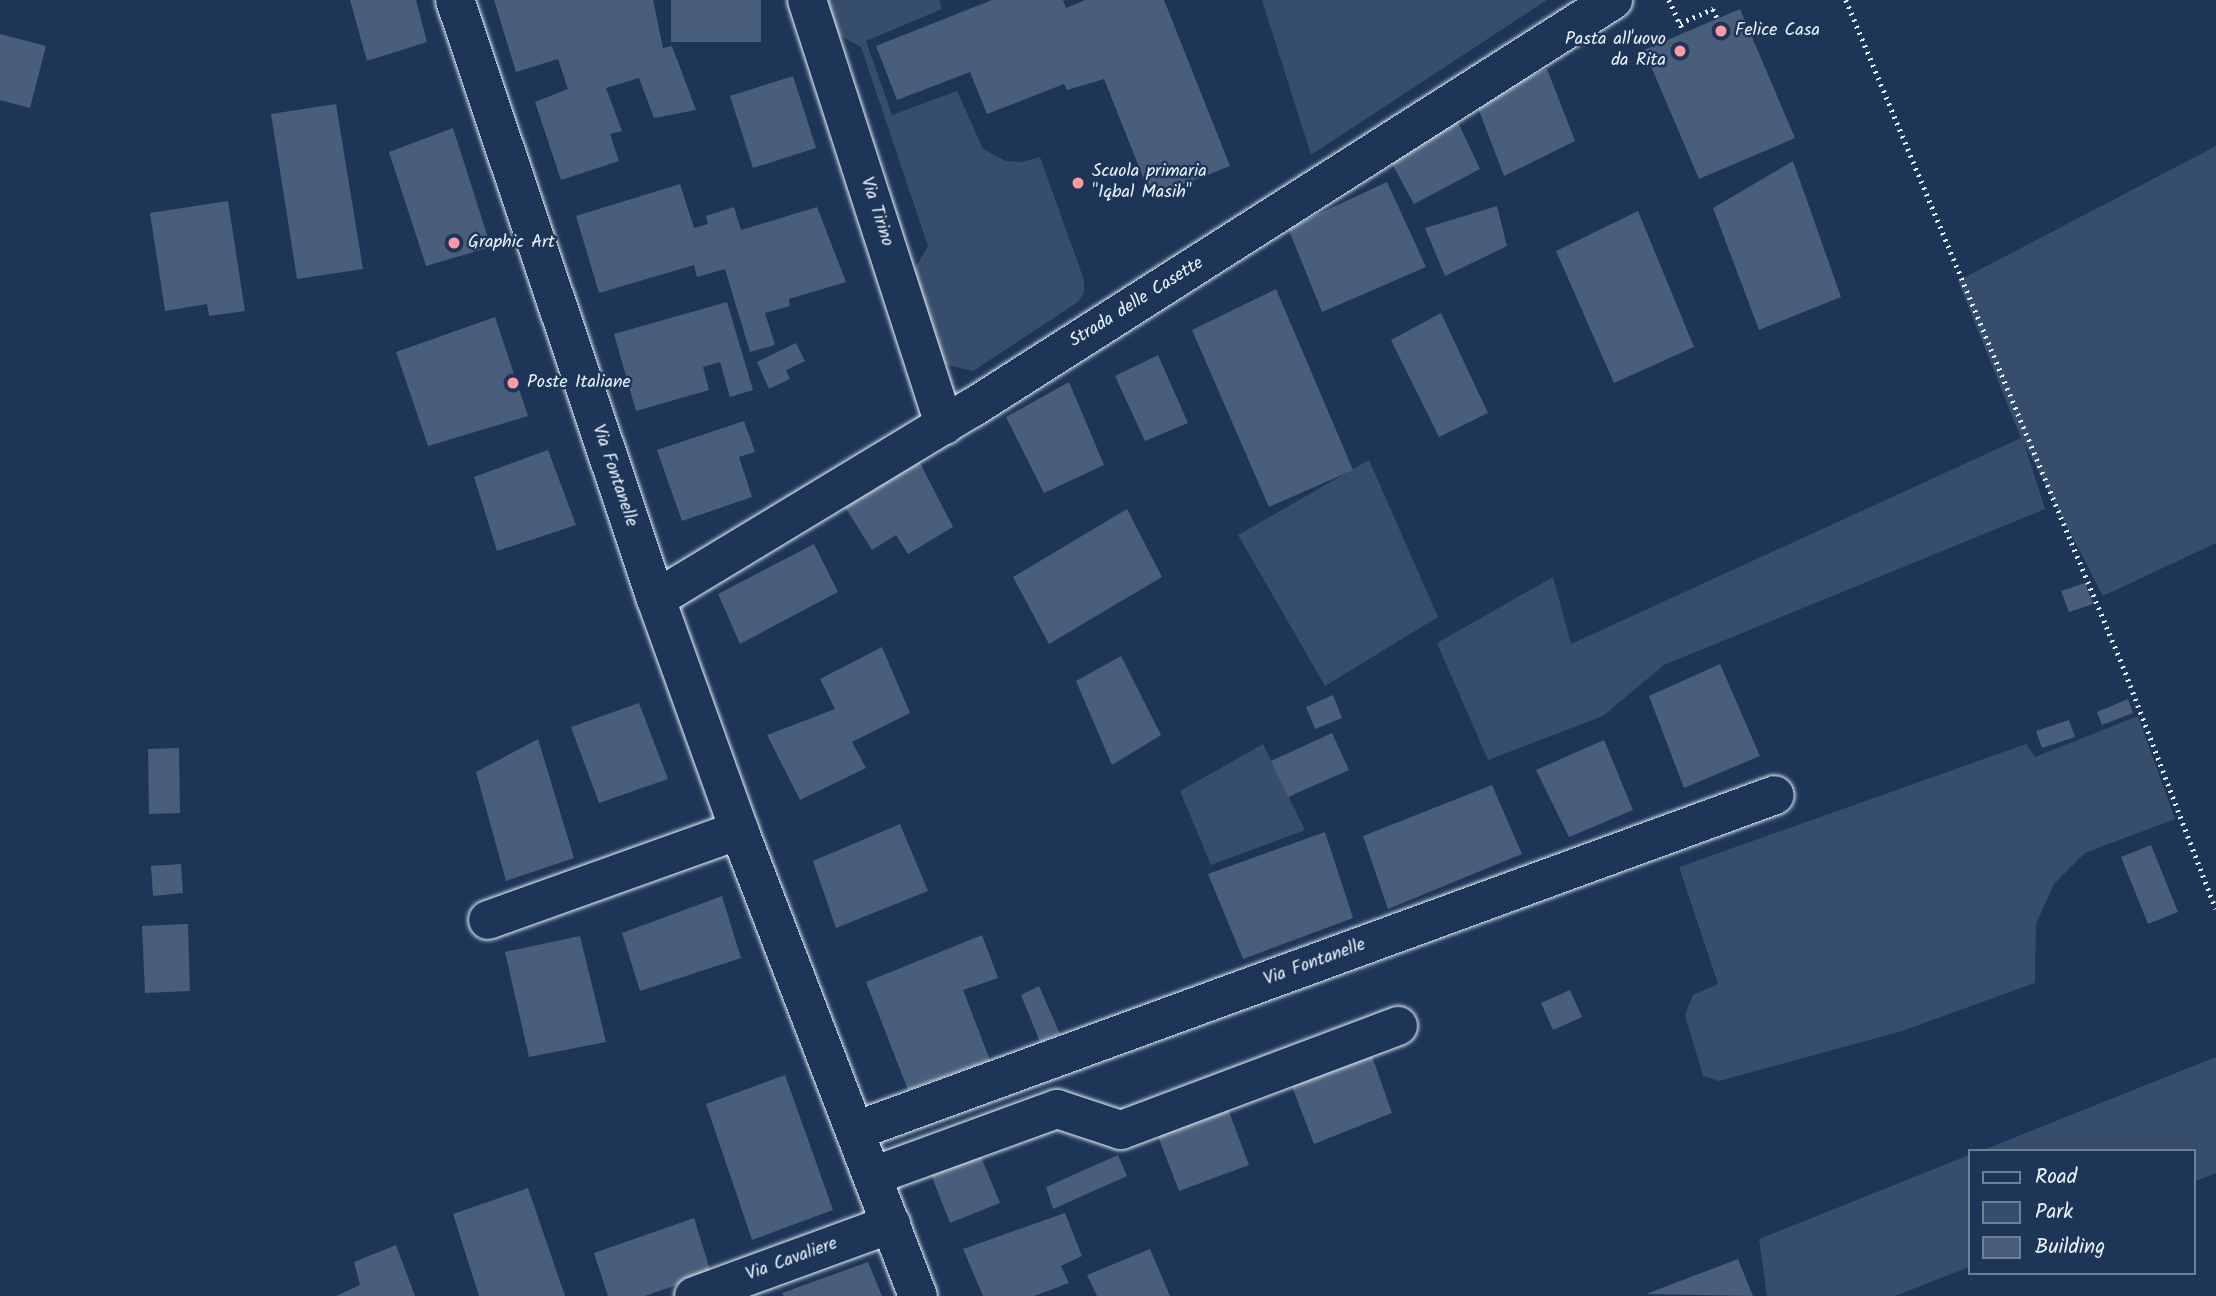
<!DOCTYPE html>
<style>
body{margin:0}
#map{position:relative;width:2216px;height:1296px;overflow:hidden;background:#1d3557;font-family:Kalam,sans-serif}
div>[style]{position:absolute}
.green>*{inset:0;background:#374d6c}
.building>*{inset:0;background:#495e7a}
.path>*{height:4.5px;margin-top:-2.25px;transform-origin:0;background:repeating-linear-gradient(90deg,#e8f1f8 0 2px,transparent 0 7px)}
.roads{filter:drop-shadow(0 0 2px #e8f1f8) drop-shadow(0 0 2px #e8f1f8)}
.minor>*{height:38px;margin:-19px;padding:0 19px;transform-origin:19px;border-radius:19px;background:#1d3557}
.dots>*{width:19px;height:19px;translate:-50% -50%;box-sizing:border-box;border:4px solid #1d3557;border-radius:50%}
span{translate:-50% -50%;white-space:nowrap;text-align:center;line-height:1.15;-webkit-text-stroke:5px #1d3557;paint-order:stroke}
.poi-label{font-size:18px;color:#e8f1f8}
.left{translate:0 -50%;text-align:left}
.right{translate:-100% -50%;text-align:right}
.street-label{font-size:18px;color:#e8f1f8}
.legend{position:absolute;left:1968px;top:1149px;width:228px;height:126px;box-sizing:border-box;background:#1d3557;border:2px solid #6e8097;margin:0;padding:9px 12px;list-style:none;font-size:21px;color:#e8f1f8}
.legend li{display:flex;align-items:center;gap:14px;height:35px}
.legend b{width:35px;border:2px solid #6e8097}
</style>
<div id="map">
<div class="green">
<div style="clip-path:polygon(826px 0,939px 0,942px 9px,866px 41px,892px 115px,957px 91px,983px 149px,1006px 161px,1022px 162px,1040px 157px,1084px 280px,1084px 293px,1078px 302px,973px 371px,938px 363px,910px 277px,928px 246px,861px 47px,829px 29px)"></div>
<div style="clip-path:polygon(1262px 0,1547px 0,1311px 155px)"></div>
<div style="clip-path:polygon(2216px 146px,2216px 543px,2103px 596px,2024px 443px,2045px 509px,1664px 665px,1603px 716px,1488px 760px,1437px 643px,1553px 577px,1571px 644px,2021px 438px,1958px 281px)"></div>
<div style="clip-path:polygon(1369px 460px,1438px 617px,1325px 686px,1238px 535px)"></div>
<div style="clip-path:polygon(2138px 716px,2175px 819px,2085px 853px,2054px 884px,2036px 924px,2035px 983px,1902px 1031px,1719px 1081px,1703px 1076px,1685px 1015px,1693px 995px,1718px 984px,1679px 867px,2026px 744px,2035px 757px)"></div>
<div style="clip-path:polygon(1263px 744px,1305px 830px,1211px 865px,1180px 791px)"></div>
<div style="clip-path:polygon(2216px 1057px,2216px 1173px,2193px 1182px,2193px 1151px,1981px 1151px)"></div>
<div style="clip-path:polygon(1969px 1155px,1969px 1267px,1895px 1296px,1767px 1296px,1759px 1239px)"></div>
</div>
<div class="building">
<div style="clip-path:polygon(350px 0,416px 0,427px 42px,367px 61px)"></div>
<div style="clip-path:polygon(494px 0,653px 0,663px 48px,672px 46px,696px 110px,654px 118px,639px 78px,606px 88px,622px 131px,610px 134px,619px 161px,561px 180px,535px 102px,568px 89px,558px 59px,516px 72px)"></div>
<div style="clip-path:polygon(671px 0,761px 0,761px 42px,671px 42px)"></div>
<div style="clip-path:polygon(992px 0,1063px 0,1066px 8px,1085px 0,1164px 0,1230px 166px,1151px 197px,1104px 79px,1067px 90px,1064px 84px,987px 114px,970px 72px,897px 100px,876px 46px)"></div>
<div style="clip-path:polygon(1740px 9px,1795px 138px,1699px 179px,1644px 50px)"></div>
<div style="clip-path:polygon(0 34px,46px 46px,30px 108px,0 100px)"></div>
<div style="clip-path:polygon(1547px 69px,1575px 141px,1504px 176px,1475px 100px)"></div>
<div style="clip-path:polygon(793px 76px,816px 148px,753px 168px,730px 96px)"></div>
<div style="clip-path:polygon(336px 104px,363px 269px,297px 279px,271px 114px)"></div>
<div style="clip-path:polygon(1455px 116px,1480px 169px,1414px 204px,1389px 158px)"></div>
<div style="clip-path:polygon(453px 128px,491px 247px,426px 266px,389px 152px)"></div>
<div style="clip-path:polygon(1793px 161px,1841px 297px,1759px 330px,1713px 208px)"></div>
<div style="clip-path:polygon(1387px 182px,1426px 267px,1322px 312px,1288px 228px)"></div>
<div style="clip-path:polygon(680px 184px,694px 228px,708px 224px,706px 216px,734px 207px,741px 230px,817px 207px,846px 282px,789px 299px,790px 306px,765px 313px,775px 345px,750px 352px,725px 269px,697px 277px,694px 265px,599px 293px,576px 216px)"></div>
<div style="clip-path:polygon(228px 201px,245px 311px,209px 316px,207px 304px,165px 311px,150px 213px)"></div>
<div style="clip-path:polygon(1497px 206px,1507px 246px,1445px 276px,1425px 228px)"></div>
<div style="clip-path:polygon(1638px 211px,1694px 347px,1614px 383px,1556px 251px)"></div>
<div style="clip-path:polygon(1276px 289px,1353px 470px,1269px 507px,1192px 330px)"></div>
<div style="clip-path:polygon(727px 302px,753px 390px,730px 397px,720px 362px,703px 367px,709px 390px,636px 411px,614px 334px)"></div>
<div style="clip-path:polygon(1441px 313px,1488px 413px,1439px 437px,1391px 340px)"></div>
<div style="clip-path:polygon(495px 317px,528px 416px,428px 446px,396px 352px)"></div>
<div style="clip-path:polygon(796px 343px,805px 361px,786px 370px,790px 379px,769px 389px,757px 362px)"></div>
<div style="clip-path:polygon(1158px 355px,1188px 423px,1145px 441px,1115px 376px)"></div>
<div style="clip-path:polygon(1069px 382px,1104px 465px,1044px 493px,1006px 417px)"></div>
<div style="clip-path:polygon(744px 421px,755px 452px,739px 457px,752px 497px,682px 521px,657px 450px)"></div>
<div style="clip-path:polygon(548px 450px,576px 525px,497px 551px,474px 477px)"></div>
<div style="clip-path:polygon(919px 461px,953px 527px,908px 554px,896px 535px,872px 550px,845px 507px)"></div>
<div style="clip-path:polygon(1127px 509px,1162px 577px,1049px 644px,1013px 577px)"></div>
<div style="clip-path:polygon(814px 544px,838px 592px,740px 644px,718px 594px)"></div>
<div style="clip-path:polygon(2085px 583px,2093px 604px,2069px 612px,2061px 591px)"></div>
<div style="clip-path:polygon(882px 647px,910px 713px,852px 742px,866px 768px,800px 800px,767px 735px,835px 709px,820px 679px)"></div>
<div style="clip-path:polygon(1121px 656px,1161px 735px,1112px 765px,1076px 681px)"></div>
<div style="clip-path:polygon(1720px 664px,1760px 756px,1684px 788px,1649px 696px)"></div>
<div style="clip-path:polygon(1333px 695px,1342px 718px,1315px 729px,1306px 707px)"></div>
<div style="clip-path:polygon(2128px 699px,2133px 713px,2102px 725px,2097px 712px)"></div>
<div style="clip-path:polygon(639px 703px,668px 779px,599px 803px,571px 727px)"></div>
<div style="clip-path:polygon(2069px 720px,2075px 737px,2042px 748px,2036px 731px)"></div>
<div style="clip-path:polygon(1332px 733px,1349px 770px,1288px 797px,1271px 761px)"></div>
<div style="clip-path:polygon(538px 739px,574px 858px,506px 881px,476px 772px)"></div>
<div style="clip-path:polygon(1604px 740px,1633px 810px,1569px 837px,1536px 770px)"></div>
<div style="clip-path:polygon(179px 748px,180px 813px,149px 814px,148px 749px)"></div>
<div style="clip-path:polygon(1492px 785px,1522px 854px,1388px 909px,1363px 836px)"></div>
<div style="clip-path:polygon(900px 824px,928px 891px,836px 928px,813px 861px)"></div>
<div style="clip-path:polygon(1325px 832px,1353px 918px,1243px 959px,1208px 874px)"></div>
<div style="clip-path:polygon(2151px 845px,2178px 912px,2148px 924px,2121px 857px)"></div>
<div style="clip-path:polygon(181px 864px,183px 893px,153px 896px,151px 866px)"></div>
<div style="clip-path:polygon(722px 896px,741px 958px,640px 991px,622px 933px)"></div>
<div style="clip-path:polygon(188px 924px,190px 991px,145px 993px,142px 926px)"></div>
<div style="clip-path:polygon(982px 935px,998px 978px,963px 990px,990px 1060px,908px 1090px,866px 982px)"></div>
<div style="clip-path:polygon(580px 936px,606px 1042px,529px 1057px,505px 952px)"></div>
<div style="clip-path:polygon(1039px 986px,1060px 1034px,1040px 1042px,1021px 995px)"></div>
<div style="clip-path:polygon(1570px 990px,1582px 1017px,1553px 1030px,1541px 1003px)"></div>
<div style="clip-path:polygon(1368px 1045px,1392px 1113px,1314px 1144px,1288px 1076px)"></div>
<div style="clip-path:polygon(785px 1075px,833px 1210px,752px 1240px,706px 1104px)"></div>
<div style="clip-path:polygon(1225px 1101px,1249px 1165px,1179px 1191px,1154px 1126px)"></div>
<div style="clip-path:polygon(975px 1142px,1000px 1203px,950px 1223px,926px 1162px)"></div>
<div style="clip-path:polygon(1118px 1155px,1127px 1176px,1053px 1209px,1046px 1187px)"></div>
<div style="clip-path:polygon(528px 1188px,565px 1296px,479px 1296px,453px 1214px)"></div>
<div style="clip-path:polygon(1065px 1213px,1082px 1256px,1061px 1266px,1069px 1283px,1034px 1296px,983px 1296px,963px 1249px)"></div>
<div style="clip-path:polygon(694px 1218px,711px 1273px,645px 1296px,608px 1296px,594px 1253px)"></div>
<div style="clip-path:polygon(396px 1245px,415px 1296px,336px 1296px,360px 1285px,354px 1262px)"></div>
<div style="clip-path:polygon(1150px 1249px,1170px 1296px,1097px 1296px,1087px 1275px)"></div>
<div style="clip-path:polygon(1738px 1259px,1753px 1296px,1646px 1294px)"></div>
<div style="clip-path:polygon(868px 1262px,882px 1296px,784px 1296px,782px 1293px)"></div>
</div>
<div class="path">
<div style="left:1669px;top:0;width:35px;rotate:65deg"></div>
<div style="left:1846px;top:0;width:721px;rotate:67.42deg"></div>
<div style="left:2123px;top:666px;width:260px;rotate:69.1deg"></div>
<div style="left:1680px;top:23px;width:36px;rotate:-23deg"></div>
<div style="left:1713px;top:9px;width:10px;rotate:66deg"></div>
</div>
<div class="roads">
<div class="minor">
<div style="left:455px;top:0;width:632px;rotate:71.45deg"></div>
<div style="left:656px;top:599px;width:245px;rotate:70.2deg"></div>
<div style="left:739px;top:830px;width:499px;rotate:69deg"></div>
<div style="left:807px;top:0;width:447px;rotate:72.1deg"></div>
<div style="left:656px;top:599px;width:369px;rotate:-31.2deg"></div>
<div style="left:972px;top:408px;width:760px;rotate:-32.48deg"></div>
<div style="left:488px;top:920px;width:267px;rotate:-19.7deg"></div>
<div style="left:855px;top:1131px;width:979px;rotate:-20.06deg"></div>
<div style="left:873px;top:1176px;width:196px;rotate:-20deg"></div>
<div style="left:1057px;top:1109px;width:67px;rotate:18.2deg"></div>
<div style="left:1121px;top:1130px;width:296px;rotate:-20.6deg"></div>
<div style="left:694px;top:1296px;width:210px;rotate:-20.1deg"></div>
</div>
</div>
<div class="dots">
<div style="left:1721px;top:31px;background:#ff9aa2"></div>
<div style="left:1680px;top:51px;background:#ff9aa2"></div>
<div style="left:1078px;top:183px;background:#ff9aa2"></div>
<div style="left:454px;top:243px;background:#ff9aa2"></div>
<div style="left:513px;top:383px;background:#ff9aa2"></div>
</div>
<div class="poi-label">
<span class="left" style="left:1735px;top:31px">Felice Casa</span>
<span class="right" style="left:1666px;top:51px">Pasta all'uovo<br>da Rita</span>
<span class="left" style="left:1092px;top:183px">Scuola primaria<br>"Iqbal Masih"</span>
<span class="left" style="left:468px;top:243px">Graphic Art</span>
<span class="left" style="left:527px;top:383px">Poste Italiane</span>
</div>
<div class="street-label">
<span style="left:876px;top:212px;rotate:72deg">Via Tirino</span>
<span style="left:1137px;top:303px;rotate:-32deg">Strada delle Casette</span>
<span style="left:614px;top:476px;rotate:71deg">Via Fontanelle</span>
<span style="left:1315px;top:963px;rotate:-20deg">Via Fontanelle</span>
<span style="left:792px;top:1260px;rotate:-20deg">Via Cavaliere</span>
</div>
<ul class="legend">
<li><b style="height:9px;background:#1d3557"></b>Road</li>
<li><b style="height:19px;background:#374d6c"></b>Park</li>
<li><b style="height:19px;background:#495e7a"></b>Building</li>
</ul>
</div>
